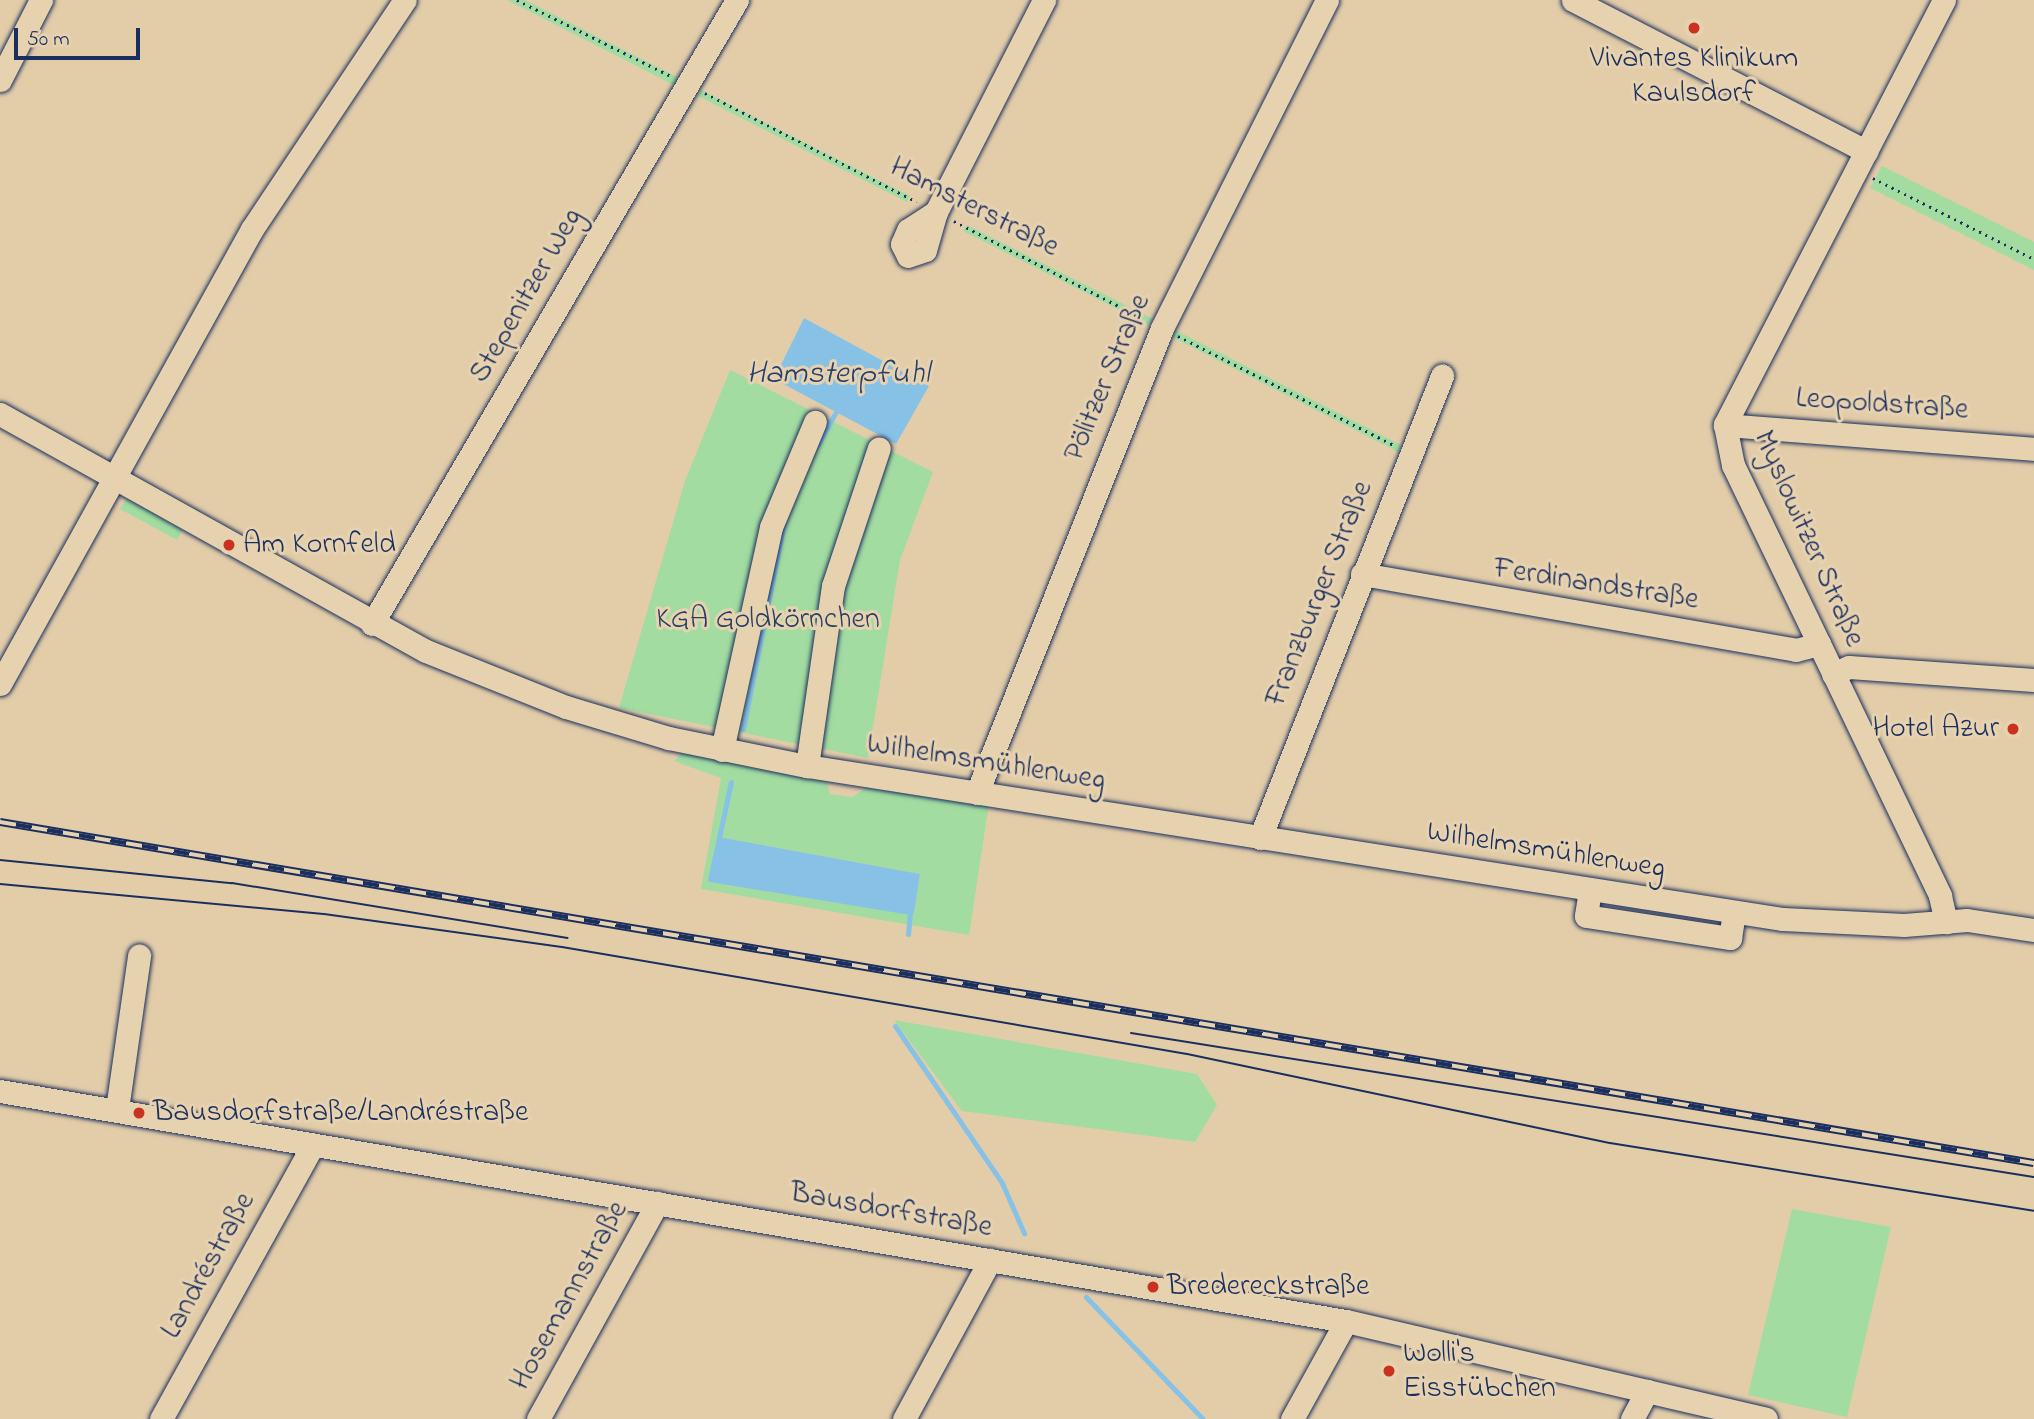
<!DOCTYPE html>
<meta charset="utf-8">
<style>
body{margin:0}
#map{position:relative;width:2034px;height:1419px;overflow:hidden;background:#e3cda9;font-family:"Indie Flower",sans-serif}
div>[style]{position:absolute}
.green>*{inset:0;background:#a2dca1}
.water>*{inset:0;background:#87c2e6}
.stream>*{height:5px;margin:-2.5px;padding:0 2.5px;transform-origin:2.5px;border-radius:2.5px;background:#87c2e6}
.path>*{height:2.5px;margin-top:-1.25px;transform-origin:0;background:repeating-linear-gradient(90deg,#1b2f5e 0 2px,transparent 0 7px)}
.roads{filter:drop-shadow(0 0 2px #1b2f5e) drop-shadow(0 0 2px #1b2f5e)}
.minor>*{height:23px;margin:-11.5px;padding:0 11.5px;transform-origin:11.5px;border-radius:11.5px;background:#e7d2b0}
.tram>*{height:2px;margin:-1px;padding:0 1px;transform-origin:1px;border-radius:1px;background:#1b2f5e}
.rail>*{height:8px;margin-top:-4px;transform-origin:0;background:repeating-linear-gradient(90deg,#e7d2b0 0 16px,#1b2f5e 0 32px);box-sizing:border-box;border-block:2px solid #1b2f5e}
.dots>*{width:19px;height:19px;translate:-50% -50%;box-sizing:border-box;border:4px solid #e7d2b0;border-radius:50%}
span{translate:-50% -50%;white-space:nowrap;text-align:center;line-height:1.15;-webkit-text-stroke:6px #e7d2b0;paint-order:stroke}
.poi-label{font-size:30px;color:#1b2f5e}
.left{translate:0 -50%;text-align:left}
.right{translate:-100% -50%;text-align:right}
.street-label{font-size:30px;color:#1b2f5e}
.park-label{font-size:30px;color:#284065}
.water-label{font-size:32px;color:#263e6c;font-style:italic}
.scale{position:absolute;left:14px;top:28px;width:126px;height:32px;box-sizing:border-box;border:4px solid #1b2f5e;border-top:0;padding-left:9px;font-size:21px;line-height:24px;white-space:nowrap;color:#1b2f5e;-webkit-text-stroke:5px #e7d2b0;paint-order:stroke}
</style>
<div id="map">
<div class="green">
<div style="clip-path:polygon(507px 0,525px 0,679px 78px,674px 85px)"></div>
<div style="clip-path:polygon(701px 90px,910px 196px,907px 202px,698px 96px)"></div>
<div style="clip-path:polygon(1882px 166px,2034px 242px,2034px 270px,1870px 188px)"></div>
<div style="clip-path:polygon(967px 225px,1153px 319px,1149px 325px,963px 231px)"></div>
<div style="clip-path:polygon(1175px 330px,1401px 445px,1398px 452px,1172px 337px)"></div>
<div style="clip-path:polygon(730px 370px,933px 472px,900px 560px,868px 758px,619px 708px,685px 481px)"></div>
<div style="clip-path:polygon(127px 498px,183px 529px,177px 540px,120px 509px)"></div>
<div style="clip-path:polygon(evenodd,684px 750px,825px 777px,830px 794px,852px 797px,873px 784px,989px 803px,969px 935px,701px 889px,721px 778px,674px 761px,684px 750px,719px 837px,920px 874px,914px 912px,710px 879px,719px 837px)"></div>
<div style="clip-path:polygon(894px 1020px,1197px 1074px,1217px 1105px,1195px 1142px,962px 1111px)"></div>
<div style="clip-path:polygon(1792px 1209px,1891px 1227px,1847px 1417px,1748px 1395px)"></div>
</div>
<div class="water">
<div style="clip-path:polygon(804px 318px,929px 386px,896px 444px,774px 379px)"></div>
<div style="clip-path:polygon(719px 837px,920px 874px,914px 913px,710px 879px)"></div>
</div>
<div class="stream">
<div style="left:817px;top:446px;width:39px;rotate:-61deg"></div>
<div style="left:743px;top:729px;width:211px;rotate:-78.8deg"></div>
<div style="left:731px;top:782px;width:99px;rotate:102.2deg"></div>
<div style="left:710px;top:879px;width:203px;rotate:9.4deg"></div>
<div style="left:910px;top:912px;width:22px;rotate:95deg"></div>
<div style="left:895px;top:1026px;width:190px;rotate:55.7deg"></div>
<div style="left:1002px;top:1183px;width:55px;rotate:66.3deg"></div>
<div style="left:1086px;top:1297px;width:169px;rotate:46.2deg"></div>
</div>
<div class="path">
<div style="left:517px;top:0;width:172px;rotate:26.3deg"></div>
<div style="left:705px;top:93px;width:238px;rotate:27.2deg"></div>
<div style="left:1873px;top:178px;width:180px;rotate:26.7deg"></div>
<div style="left:954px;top:221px;width:214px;rotate:27.3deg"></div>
<div style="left:1178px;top:336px;width:242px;rotate:26.8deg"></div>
</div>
<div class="roads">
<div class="minor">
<div style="left:1573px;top:0;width:330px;rotate:27.3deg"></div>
<div style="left:1944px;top:0;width:478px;rotate:117.3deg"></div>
<div style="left:1725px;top:425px;width:41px;rotate:78.7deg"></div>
<div style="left:1733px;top:465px;width:478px;rotate:64.3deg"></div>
<div style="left:1940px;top:896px;width:27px;rotate:77deg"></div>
<div style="left:0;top:80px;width:90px;rotate:-62.9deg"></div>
<div style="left:936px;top:212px;width:33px;rotate:147deg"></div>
<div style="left:908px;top:230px;width:15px;rotate:113deg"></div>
<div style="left:902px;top:244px;width:13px;rotate:63deg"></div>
<div style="left:908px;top:256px;width:18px;rotate:-19deg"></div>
<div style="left:925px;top:250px;width:40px;rotate:-74deg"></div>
<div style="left:936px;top:212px;width:238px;rotate:-63deg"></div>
<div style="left:0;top:414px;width:487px;rotate:29.1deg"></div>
<div style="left:426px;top:651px;width:151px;rotate:21.8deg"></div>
<div style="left:566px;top:707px;width:108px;rotate:16.8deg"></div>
<div style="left:669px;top:738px;width:141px;rotate:11.5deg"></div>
<div style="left:807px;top:766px;width:988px;rotate:8.91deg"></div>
<div style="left:1783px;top:919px;width:121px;rotate:2.8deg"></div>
<div style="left:1904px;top:925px;width:63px;rotate:-4.5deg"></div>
<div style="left:1967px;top:920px;width:68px;rotate:8.5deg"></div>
<div style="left:1725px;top:425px;width:310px;rotate:4.4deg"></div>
<div style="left:1362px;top:574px;width:441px;rotate:9.9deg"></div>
<div style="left:1796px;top:650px;width:24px;rotate:-15deg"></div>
<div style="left:372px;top:624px;width:723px;rotate:-59.68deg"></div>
<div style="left:1833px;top:674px;width:17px;rotate:-24deg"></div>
<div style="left:1849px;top:667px;width:185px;rotate:4deg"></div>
<div style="left:0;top:684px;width:520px;rotate:-61.02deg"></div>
<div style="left:252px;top:229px;width:275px;rotate:-56.3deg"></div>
<div style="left:722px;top:750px;width:228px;rotate:-77.6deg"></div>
<div style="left:771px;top:527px;width:114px;rotate:-67.3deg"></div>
<div style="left:807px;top:766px;width:182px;rotate:-81.8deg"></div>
<div style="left:833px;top:586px;width:145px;rotate:-71.6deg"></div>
<div style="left:977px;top:793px;width:500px;rotate:-68.3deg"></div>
<div style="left:1162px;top:328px;width:367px;rotate:-63.3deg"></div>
<div style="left:1260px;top:838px;width:497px;rotate:-68.5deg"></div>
<div style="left:1590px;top:890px;width:26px;rotate:99deg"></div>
<div style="left:1586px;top:916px;width:146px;rotate:8.7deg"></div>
<div style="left:1730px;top:938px;width:26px;rotate:-81deg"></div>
<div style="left:0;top:1091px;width:1366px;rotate:9.7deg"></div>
<div style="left:1346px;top:1321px;width:431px;rotate:13.1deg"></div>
<div style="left:117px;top:1109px;width:155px;rotate:-81.8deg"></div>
<div style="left:161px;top:1419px;width:313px;rotate:-61deg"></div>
<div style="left:538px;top:1419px;width:247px;rotate:-61.1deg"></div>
<div style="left:904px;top:1419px;width:181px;rotate:-61.6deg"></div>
<div style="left:1292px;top:1419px;width:112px;rotate:-61.1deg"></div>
<div style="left:1632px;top:1419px;width:32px;rotate:-62deg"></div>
</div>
</div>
<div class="tram">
<div style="left:0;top:860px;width:233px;rotate:5.7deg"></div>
<div style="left:232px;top:883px;width:340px;rotate:9.3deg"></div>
<div style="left:0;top:884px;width:325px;rotate:5.3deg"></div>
<div style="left:324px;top:914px;width:240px;rotate:7.9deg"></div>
<div style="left:562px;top:947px;width:634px;rotate:9.71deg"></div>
<div style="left:1187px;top:1054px;width:432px;rotate:11.9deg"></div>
<div style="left:1610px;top:1143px;width:429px;rotate:9.1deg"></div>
<div style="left:1131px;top:1033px;width:914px;rotate:9.06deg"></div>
</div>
<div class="rail">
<div style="left:0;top:822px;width:2062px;rotate:9.52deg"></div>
</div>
<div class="dots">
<div style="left:1694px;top:28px;background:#c8321e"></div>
<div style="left:229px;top:545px;background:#c8321e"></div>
<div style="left:2013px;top:729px;background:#c8321e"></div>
<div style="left:139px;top:1113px;background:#c8321e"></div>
<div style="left:1153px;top:1287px;background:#c8321e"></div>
<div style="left:1389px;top:1371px;background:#c8321e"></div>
</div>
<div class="poi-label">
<span style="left:1694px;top:76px">Vivantes Klinikum<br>Kaulsdorf</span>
<span class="left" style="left:243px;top:545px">Am Kornfeld</span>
<span class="right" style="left:1999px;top:729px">Hotel Azur</span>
<span class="left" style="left:153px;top:1113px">Bausdorfstraße/Landréstraße</span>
<span class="left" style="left:1167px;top:1287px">Bredereckstraße</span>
<span class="left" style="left:1403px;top:1371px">Wolli's<br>Eisstübchen</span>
</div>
<div class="street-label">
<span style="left:974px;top:208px;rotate:27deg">Hamsterstraße</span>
<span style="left:527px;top:296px;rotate:-60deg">Stepenitzer Weg</span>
<span style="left:1108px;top:378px;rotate:-67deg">Pölitzer Straße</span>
<span style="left:1882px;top:405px;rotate:4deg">Leopoldstraße</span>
<span style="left:1808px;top:539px;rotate:66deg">Myslowitzer Straße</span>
<span style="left:1596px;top:585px;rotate:9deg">Ferdinandstraße</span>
<span style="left:1320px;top:594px;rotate:-68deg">Franzburger Straße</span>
<span style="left:986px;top:763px;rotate:9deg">Wilhelmsmühlenweg</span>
<span style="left:1546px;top:851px;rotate:9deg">Wilhelmsmühlenweg</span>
<span style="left:891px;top:1211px;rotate:10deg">Bausdorfstraße</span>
<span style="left:209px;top:1266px;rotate:-61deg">Landréstraße</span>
<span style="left:570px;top:1296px;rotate:-61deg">Hosemannstraße</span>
</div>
<div class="park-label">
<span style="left:768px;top:620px">KGA Goldkörnchen</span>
</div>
<div class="water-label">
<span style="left:838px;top:375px">Hamsterpfuhl</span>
</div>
<div class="scale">50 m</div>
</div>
